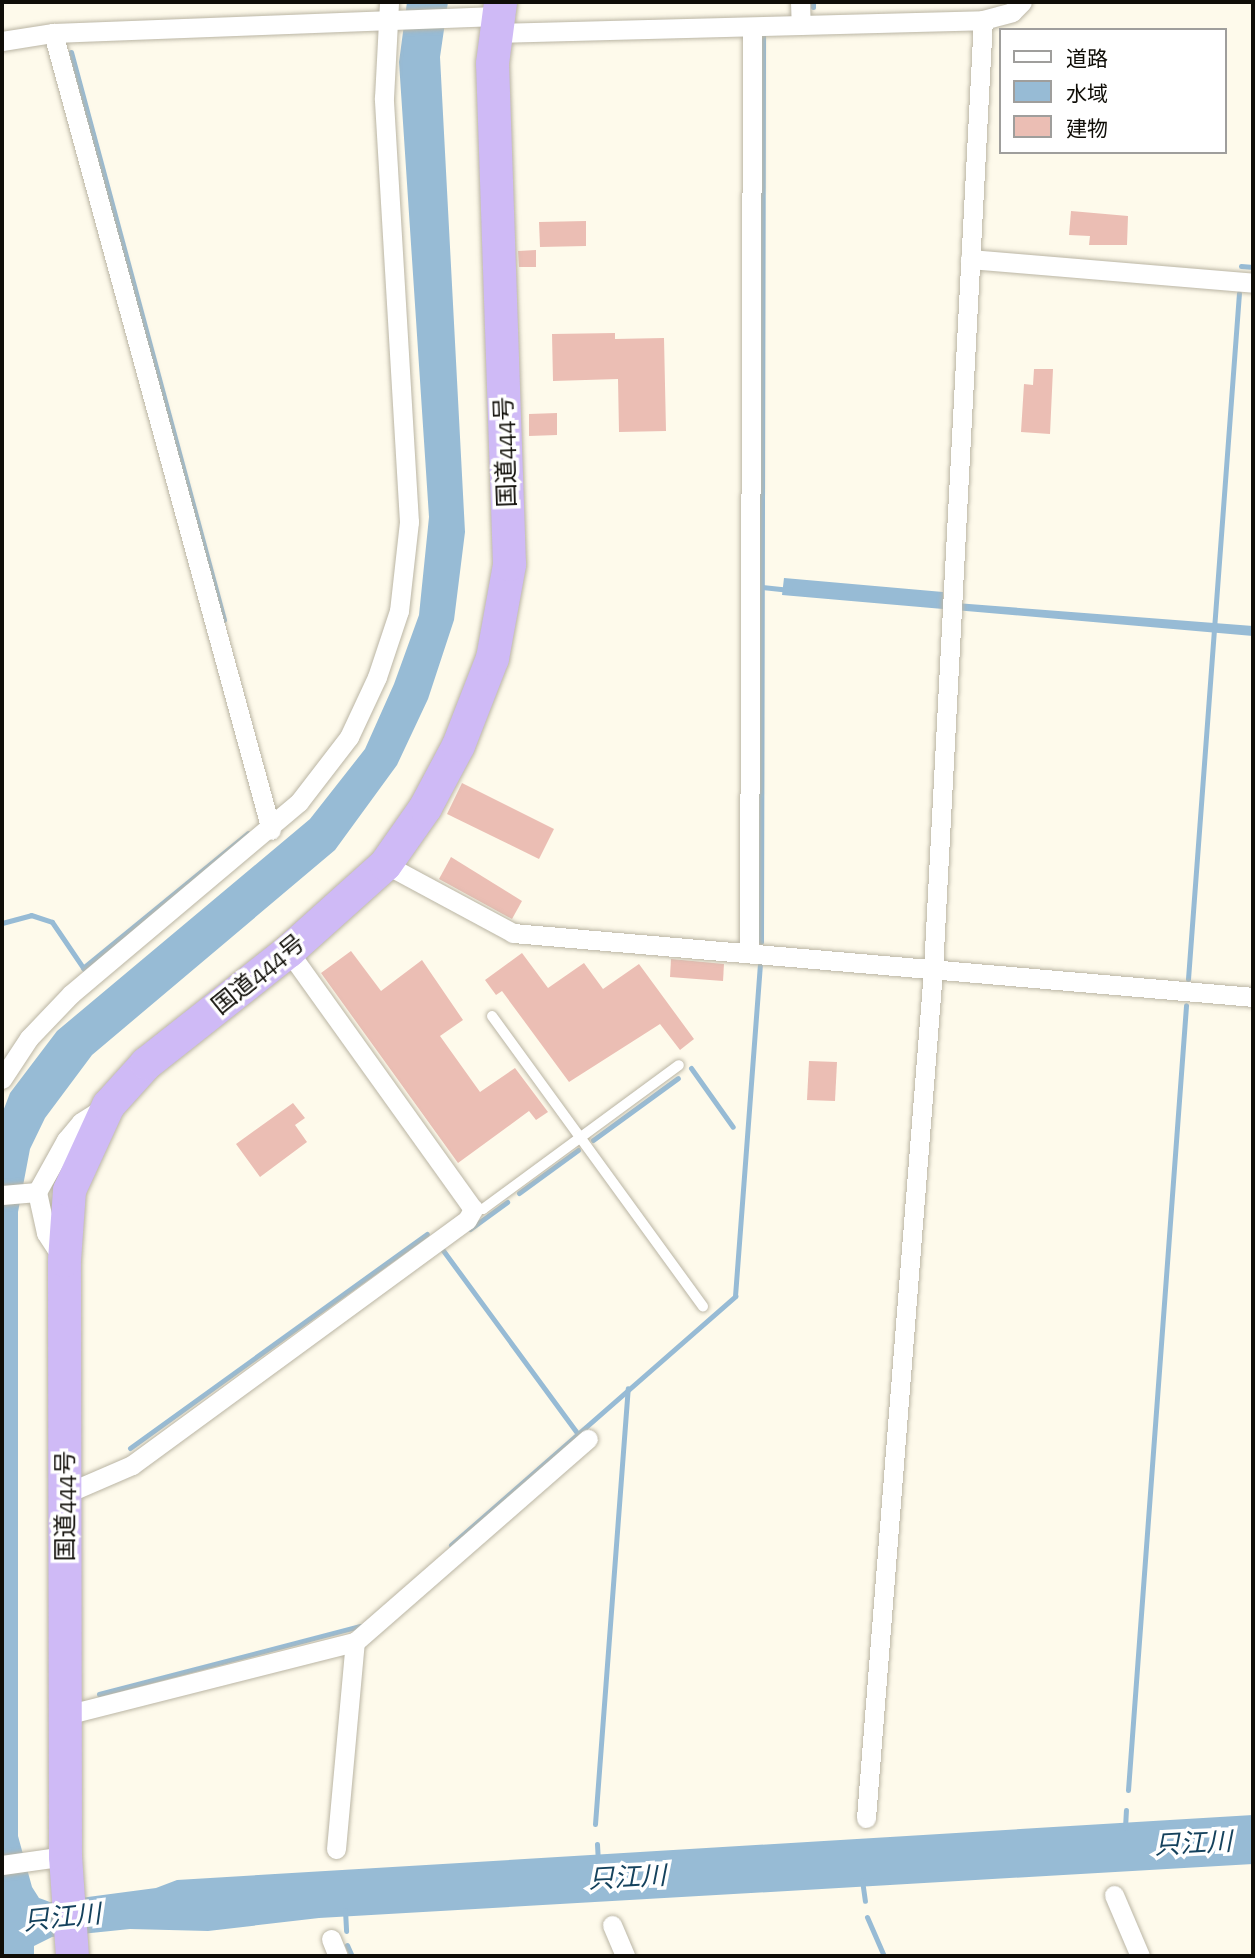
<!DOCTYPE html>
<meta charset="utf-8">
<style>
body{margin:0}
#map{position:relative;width:1255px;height:1958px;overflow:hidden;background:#fefaeb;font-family:"Zilla Slab","Noto Sans JP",serif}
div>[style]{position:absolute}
.water>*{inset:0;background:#97bbd5}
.stream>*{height:5px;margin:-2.5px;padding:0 2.5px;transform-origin:2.5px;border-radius:2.5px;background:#97bbd5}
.building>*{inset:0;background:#ebbeb4}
.roads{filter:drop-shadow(0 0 2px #bab5a4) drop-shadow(0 0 2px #bab5a4)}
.service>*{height:10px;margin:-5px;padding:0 5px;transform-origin:5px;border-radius:5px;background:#fff}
.minor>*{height:19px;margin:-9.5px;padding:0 9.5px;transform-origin:9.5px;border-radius:9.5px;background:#fff}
.trunk>*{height:33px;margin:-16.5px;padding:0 16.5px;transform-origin:16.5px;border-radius:16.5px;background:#cfbaf6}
span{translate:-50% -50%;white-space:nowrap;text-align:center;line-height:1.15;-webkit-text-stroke:7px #fff;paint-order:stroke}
.street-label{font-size:24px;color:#0f0d07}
.water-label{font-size:26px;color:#15425d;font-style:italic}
.frame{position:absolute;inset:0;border:4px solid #0f0d07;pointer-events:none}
.legend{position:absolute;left:999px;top:28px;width:228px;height:126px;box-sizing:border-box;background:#fff;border:2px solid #9f9e9c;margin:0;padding:9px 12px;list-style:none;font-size:21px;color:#0f0d07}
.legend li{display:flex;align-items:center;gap:14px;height:35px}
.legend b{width:35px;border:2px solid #9f9e9c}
</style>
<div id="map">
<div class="water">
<div style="clip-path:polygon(407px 2px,448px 2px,440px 57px,465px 532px,454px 620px,428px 699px,397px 765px,335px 850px,92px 1055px,45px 1118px,30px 1149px,18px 1212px,18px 1836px,32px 1887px,39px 1898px,50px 1902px,156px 1888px,177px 1880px,1253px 1815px,1253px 1864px,319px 1918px,208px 1931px,130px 1929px,52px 1937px,34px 1946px,34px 1956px,2px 1956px,2px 1114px,10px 1093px,57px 1031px,310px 819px,365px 749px,394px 684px,419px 615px,429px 517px,399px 62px)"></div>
<div style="clip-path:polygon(784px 578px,943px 592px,943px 602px,1253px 626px,1253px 636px,782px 595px)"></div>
</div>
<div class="stream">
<div style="left:813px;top:2px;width:5px;rotate:90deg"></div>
<div style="left:71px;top:52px;width:588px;rotate:74.92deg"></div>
<div style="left:1241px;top:266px;width:12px;rotate:5deg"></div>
<div style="left:762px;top:587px;width:28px;rotate:6deg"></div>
<div style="left:2px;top:923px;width:30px;rotate:-15deg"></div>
<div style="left:31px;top:915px;width:22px;rotate:18deg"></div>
<div style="left:52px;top:922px;width:57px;rotate:55.8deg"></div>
<div style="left:761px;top:942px;width:907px;rotate:-89.87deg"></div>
<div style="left:83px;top:968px;width:213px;rotate:-39.3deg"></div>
<div style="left:1188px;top:979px;width:688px;rotate:-85.75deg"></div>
<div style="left:691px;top:1068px;width:72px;rotate:54.6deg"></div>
<div style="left:593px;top:1140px;width:105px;rotate:-36.1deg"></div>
<div style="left:519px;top:1193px;width:73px;rotate:-36.1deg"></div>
<div style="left:470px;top:1229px;width:46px;rotate:-36.1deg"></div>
<div style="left:442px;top:1249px;width:228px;rotate:53.7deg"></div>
<div style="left:130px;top:1448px;width:366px;rotate:-35.8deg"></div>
<div style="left:451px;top:1545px;width:378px;rotate:-41.2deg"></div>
<div style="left:735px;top:1296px;width:332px;rotate:-85.7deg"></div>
<div style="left:99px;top:1694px;width:270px;rotate:-14.6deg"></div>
<div style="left:1128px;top:1790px;width:787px;rotate:-85.77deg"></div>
<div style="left:595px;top:1824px;width:437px;rotate:-85.7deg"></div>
<div style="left:1125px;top:1828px;width:18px;rotate:-87deg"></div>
<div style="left:597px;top:1844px;width:17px;rotate:87deg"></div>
<div style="left:862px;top:1880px;width:21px;rotate:82deg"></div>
<div style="left:345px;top:1910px;width:21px;rotate:87deg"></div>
<div style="left:867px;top:1917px;width:43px;rotate:66.4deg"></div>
<div style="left:347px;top:1945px;width:12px;rotate:66deg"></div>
</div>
<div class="building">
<div style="clip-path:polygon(1071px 211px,1128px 216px,1127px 245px,1089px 245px,1090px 236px,1069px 235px)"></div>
<div style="clip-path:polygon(586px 221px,586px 246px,540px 247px,539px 222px)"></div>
<div style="clip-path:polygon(536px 250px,536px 267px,519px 267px,518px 251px)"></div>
<div style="clip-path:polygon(615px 333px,615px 339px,664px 338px,666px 431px,619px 432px,618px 379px,553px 381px,552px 334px)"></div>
<div style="clip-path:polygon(1034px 369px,1053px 369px,1050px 434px,1021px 432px,1024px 384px,1033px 385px)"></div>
<div style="clip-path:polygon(557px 413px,557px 435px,529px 436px,529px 414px)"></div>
<div style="clip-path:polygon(462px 783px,554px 829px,539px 859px,447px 814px)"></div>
<div style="clip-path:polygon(451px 857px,522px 901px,512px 919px,439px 879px)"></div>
<div style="clip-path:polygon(351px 951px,381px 991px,422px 960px,463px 1020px,440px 1036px,480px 1092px,515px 1068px,548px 1112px,536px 1120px,529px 1111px,458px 1163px,321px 973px)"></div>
<div style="clip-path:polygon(522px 953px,548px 988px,584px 963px,603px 989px,639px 964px,694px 1039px,680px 1050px,660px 1024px,569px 1082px,502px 991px,496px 995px,485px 980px)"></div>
<div style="clip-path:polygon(671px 959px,724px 964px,723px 981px,670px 977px)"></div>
<div style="clip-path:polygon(809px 1061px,837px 1062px,835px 1101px,807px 1100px)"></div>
<div style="clip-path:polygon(293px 1103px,305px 1118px,295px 1125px,307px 1142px,260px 1177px,236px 1144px)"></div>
</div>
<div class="roads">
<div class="service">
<div style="left:492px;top:1016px;width:359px;rotate:54deg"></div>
<div style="left:473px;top:1209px;width:10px"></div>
<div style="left:483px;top:1209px;width:243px;rotate:-36.3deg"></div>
</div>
<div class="minor">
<div style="left:800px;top:2px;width:23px;rotate:88deg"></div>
<div style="left:53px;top:33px;width:826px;rotate:74.7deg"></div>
<div style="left:495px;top:33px;width:488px;rotate:-1.5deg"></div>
<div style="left:983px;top:20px;width:30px;rotate:-15deg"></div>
<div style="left:1012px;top:12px;width:14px;rotate:-45deg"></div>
<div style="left:2px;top:41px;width:52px;rotate:-8.9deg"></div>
<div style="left:53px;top:33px;width:444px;rotate:-2.2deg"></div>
<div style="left:970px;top:259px;width:284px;rotate:4.8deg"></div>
<div style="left:385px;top:864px;width:145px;rotate:28.3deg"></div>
<div style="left:513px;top:933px;width:743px;rotate:4.94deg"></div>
<div style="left:749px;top:952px;width:925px;rotate:-89.81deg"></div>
<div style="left:2px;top:1079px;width:49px;rotate:-56.6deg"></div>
<div style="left:29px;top:1038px;width:61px;rotate:-46.3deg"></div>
<div style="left:71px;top:994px;width:298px;rotate:-40.1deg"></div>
<div style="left:299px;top:802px;width:82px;rotate:-52.4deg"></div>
<div style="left:349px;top:737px;width:66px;rotate:-65deg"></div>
<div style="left:377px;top:677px;width:70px;rotate:-71.6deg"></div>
<div style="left:399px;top:611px;width:90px;rotate:-83.6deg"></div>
<div style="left:409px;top:522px;width:425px;rotate:-93.4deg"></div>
<div style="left:384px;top:98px;width:96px;rotate:-87deg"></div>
<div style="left:37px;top:1192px;width:42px;rotate:77.6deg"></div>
<div style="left:46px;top:1233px;width:30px;rotate:57deg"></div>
<div style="left:2px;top:1195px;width:35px;rotate:-5deg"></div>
<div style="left:37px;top:1192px;width:60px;rotate:-60.9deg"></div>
<div style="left:66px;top:1140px;width:23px;rotate:-50deg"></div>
<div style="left:81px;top:1122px;width:28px;rotate:-32deg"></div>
<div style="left:65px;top:1494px;width:73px;rotate:-23.4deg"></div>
<div style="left:132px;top:1465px;width:415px;rotate:-36.2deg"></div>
<div style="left:467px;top:1220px;width:13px;rotate:-61deg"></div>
<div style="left:473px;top:1209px;width:317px;rotate:-125.6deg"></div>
<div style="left:66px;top:1715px;width:298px;rotate:-14.2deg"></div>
<div style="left:355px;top:1642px;width:309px;rotate:-41.1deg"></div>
<div style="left:866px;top:1818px;width:851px;rotate:-85.48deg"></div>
<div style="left:933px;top:970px;width:951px;rotate:-86.99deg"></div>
<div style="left:336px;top:1849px;width:208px;rotate:-84.8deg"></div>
<div style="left:2px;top:1865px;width:64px;rotate:-8.1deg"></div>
<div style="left:1114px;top:1895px;width:66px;rotate:66.9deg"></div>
<div style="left:612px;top:1925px;width:34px;rotate:67deg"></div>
<div style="left:331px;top:1939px;width:18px;rotate:68deg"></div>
</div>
<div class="trunk">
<div style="left:72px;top:1956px;width:100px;rotate:-94deg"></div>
<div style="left:65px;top:1856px;width:596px;rotate:-90.1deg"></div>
<div style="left:64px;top:1260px;width:70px;rotate:-85.9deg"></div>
<div style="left:69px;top:1190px;width:94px;rotate:-65.4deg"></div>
<div style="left:108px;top:1105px;width:57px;rotate:-47.9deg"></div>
<div style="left:146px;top:1063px;width:181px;rotate:-38.3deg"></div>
<div style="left:288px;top:951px;width:130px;rotate:-41.9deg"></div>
<div style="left:385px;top:864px;width:70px;rotate:-54.9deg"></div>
<div style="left:425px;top:807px;width:70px;rotate:-62deg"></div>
<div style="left:458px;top:745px;width:93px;rotate:-68.7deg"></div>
<div style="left:492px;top:658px;width:96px;rotate:-79.7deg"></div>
<div style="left:509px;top:564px;width:501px;rotate:-91.94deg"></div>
<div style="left:492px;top:63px;width:62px;rotate:-82.5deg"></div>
</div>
</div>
<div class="street-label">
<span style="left:505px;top:452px;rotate:-92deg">国道444号</span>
<span style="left:258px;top:974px;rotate:-39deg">国道444号</span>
<span style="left:65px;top:1506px;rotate:-90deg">国道444号</span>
</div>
<div class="water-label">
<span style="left:1193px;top:1844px;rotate:-3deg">只江川</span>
<span style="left:627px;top:1878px;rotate:-3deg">只江川</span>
<span style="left:62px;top:1918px;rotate:-6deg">只江川</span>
</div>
<div class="frame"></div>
<ul class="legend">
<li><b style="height:9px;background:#fff"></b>道路</li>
<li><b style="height:19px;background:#97bbd5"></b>水域</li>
<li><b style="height:19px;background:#ebbeb4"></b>建物</li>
</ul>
</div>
